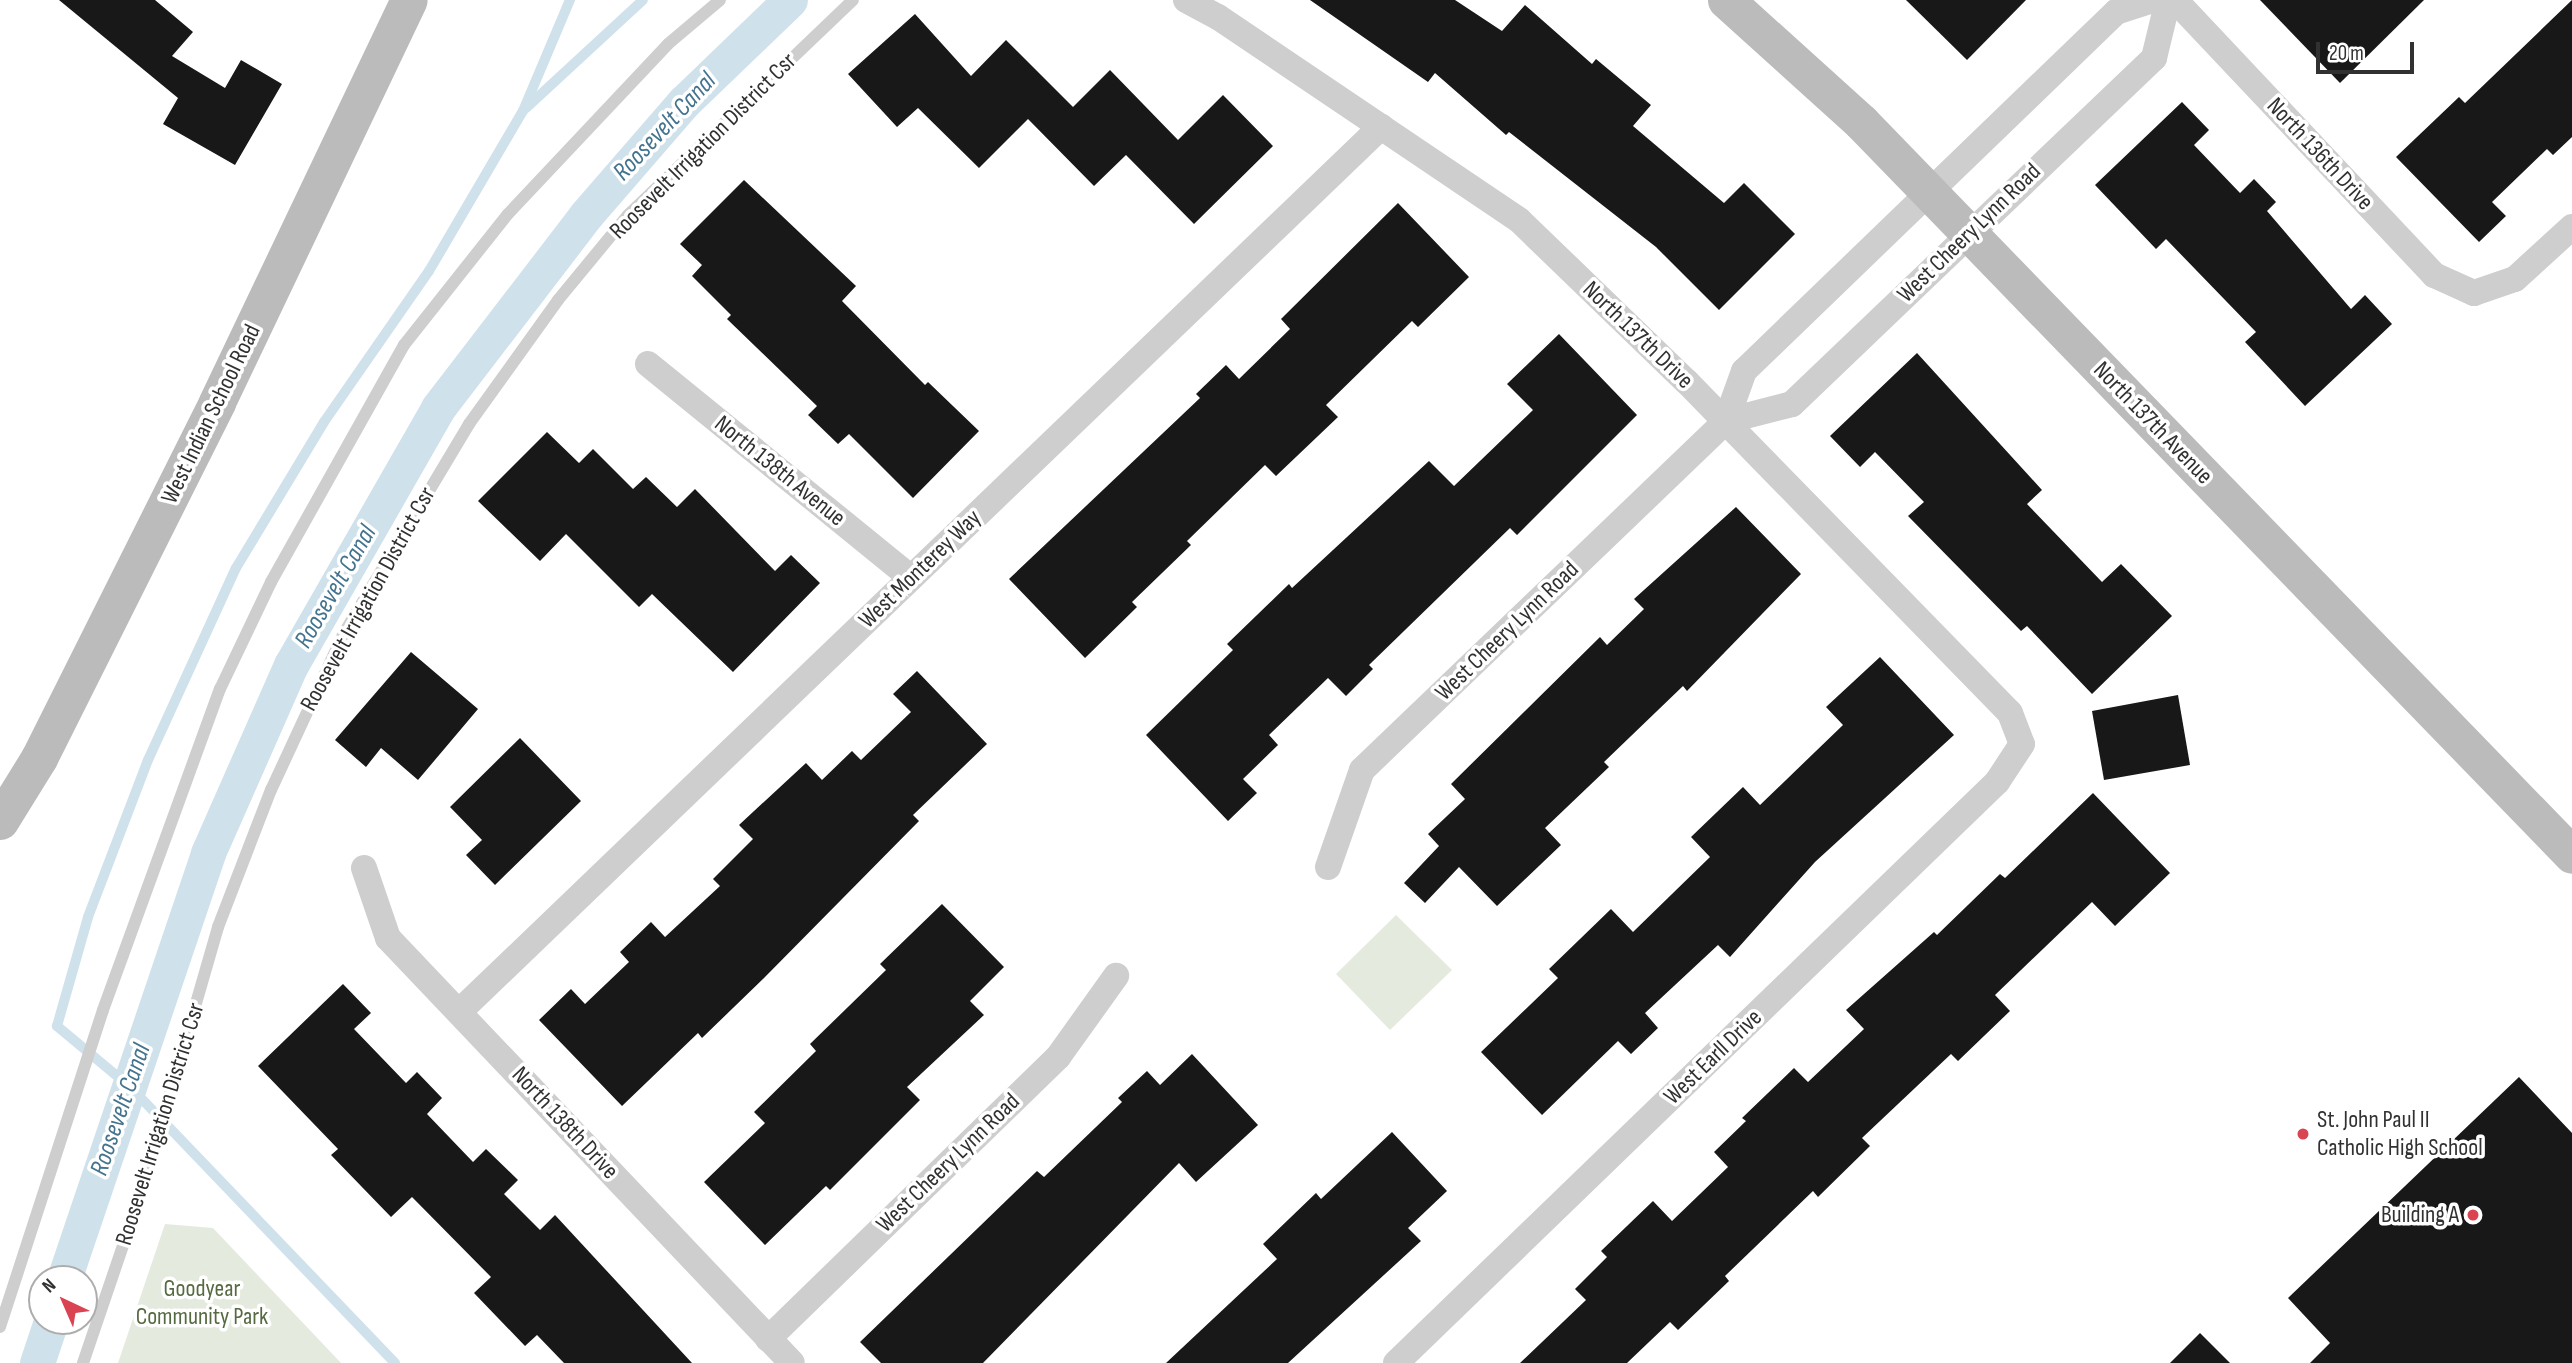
<!DOCTYPE html>
<style>
body{margin:0}
#map{position:relative;width:2572px;height:1363px;overflow:hidden;background:#fff;font-family:"Sofia Sans Condensed",sans-serif}
div>[style]{position:absolute}
.green>*{inset:0;background:#e5eade}
.stream>*{height:10px;margin:-5px;padding:0 5px;transform-origin:5px;border-radius:5px;background:#cfe1eb}
.canal>*{height:35px;margin:-17.5px;padding:0 17.5px;transform-origin:17.5px;border-radius:17.5px;background:#cfe1eb}
.building>*{inset:0;background:#181818}
.lane>*{height:12px;margin:-6px;padding:0 6px;transform-origin:6px;border-radius:6px;background:#cecece}
.street>*{height:26px;margin:-13px;padding:0 13px;transform-origin:13px;border-radius:13px;background:#cecece}
.secondary>*{height:37px;margin:-18.5px;padding:0 18.5px;transform-origin:18.5px;border-radius:18.5px;background:#bbb}
.dots>*{width:19px;height:19px;translate:-50% -50%;box-sizing:border-box;border:4px solid #fff;border-radius:50%}
span{translate:-50% -50%;white-space:nowrap;text-align:center;line-height:1.15;-webkit-text-stroke:7px #fff;paint-order:stroke}
.street-label{font-size:24px;color:#313131}
.poi-label{font-size:24px;color:#313131}
.left{translate:0 -50%;text-align:left}
.right{translate:-100% -50%;text-align:right}
.park-label{font-size:24px;color:#566a41}
.water-label{font-size:26px;color:#44738e;font-style:italic}
.north{position:absolute;left:28px;top:1265px;width:70px;height:70px;box-sizing:border-box;background:#fff;border:2px solid #adadad;border-radius:50%;rotate:316deg;font-size:19px;font-weight:700;line-height:28px;text-align:center;color:#313131}
.north::after{content:'';display:block;margin:auto;width:24px;height:32px;background:#d94352;clip-path:polygon(50% 0,100% 100%,50% 72%,0 100%)}
.scale{position:absolute;left:2316px;top:42px;width:98px;height:32px;box-sizing:border-box;border:4px solid #313131;border-top:0;padding-left:9px;font-size:21px;line-height:24px;white-space:nowrap;color:#313131;-webkit-text-stroke:5px #fff;paint-order:stroke}
</style>
<div id="map">
<div class="green">
<div style="clip-path:polygon(1396px 915px,1452px 970px,1390px 1030px,1336px 974px)"></div>
<div style="clip-path:polygon(165px 1224px,213px 1228px,341px 1363px,118px 1363px)"></div>
</div>
<div class="stream">
<div style="left:526px;top:108px;width:159px;rotate:-42.7deg"></div>
<div style="left:395px;top:1363px;width:384px;rotate:-133.8deg"></div>
<div style="left:129px;top:1086px;width:94px;rotate:-140.2deg"></div>
<div style="left:57px;top:1026px;width:113px;rotate:-74.1deg"></div>
<div style="left:88px;top:917px;width:168px;rotate:-69.1deg"></div>
<div style="left:148px;top:760px;width:211px;rotate:-65.4deg"></div>
<div style="left:236px;top:568px;width:170px;rotate:-58.9deg"></div>
<div style="left:324px;top:422px;width:184px;rotate:-55.2deg"></div>
<div style="left:429px;top:271px;width:186px;rotate:-59.6deg"></div>
<div style="left:523px;top:111px;width:121px;rotate:-67.1deg"></div>
</div>
<div class="canal">
<div style="left:64px;top:1279px;width:450px;rotate:-71.3deg"></div>
<div style="left:208px;top:853px;width:206px;rotate:-66.2deg"></div>
<div style="left:291px;top:665px;width:296px;rotate:-60.2deg"></div>
<div style="left:438px;top:408px;width:243px;rotate:-52.5deg"></div>
<div style="left:586px;top:215px;width:150px;rotate:-49.1deg"></div>
<div style="left:684px;top:102px;width:147px;rotate:-43.9deg"></div>
<div style="left:37px;top:1363px;width:44px;rotate:-71.6deg"></div>
</div>
<div class="building">
<div style="clip-path:polygon(59px 0,155px 0,193px 32px,172px 56px,225px 88px,241px 60px,282px 84px,235px 165px,163px 124px,178px 98px)"></div>
<div style="clip-path:polygon(1310px 0,1455px 0,1502px 31px,1525px 5px,1592px 64px,1596px 59px,1651px 105px,1633px 126px,1724px 203px,1744px 183px,1795px 234px,1719px 310px,1656px 247px,1509px 132px,1506px 135px,1435px 73px,1428px 82px)"></div>
<div style="clip-path:polygon(1906px 0,2026px 0,1967px 60px)"></div>
<div style="clip-path:polygon(2260px 0,2424px 0,2340px 83px)"></div>
<div style="clip-path:polygon(2572px 0,2572px 137px,2553px 155px,2547px 149px,2492px 202px,2506px 216px,2479px 242px,2396px 157px,2459px 97px,2465px 103px)"></div>
<div style="clip-path:polygon(915px 14px,971px 76px,1006px 40px,1073px 107px,1110px 70px,1178px 140px,1223px 95px,1273px 146px,1194px 224px,1126px 155px,1094px 186px,1028px 119px,979px 168px,918px 108px,897px 127px,848px 74px)"></div>
<div style="clip-path:polygon(2182px 102px,2209px 130px,2194px 145px,2240px 193px,2254px 179px,2276px 202px,2267px 211px,2351px 309px,2365px 295px,2392px 324px,2305px 406px,2245px 342px,2256px 332px,2166px 239px,2156px 249px,2095px 185px)"></div>
<div style="clip-path:polygon(744px 180px,856px 286px,842px 301px,925px 385px,928px 382px,979px 431px,913px 498px,849px 434px,838px 444px,808px 415px,817px 406px,727px 319px,731px 315px,692px 276px,702px 265px,680px 244px)"></div>
<div style="clip-path:polygon(1398px 203px,1469px 277px,1418px 327px,1412px 321px,1326px 405px,1338px 417px,1276px 476px,1265px 465px,1187px 541px,1191px 545px,1132px 602px,1137px 607px,1085px 658px,1009px 579px,1200px 398px,1196px 394px,1226px 365px,1239px 379px,1290px 329px,1281px 319px)"></div>
<div style="clip-path:polygon(1559px 334px,1637px 415px,1517px 535px,1510px 528px,1369px 665px,1373px 669px,1346px 696px,1328px 678px,1269px 735px,1278px 745px,1243px 779px,1257px 793px,1228px 821px,1146px 735px,1233px 650px,1227px 644px,1289px 584px,1292px 588px,1429px 461px,1454px 486px,1533px 410px,1507px 384px)"></div>
<div style="clip-path:polygon(1917px 353px,2042px 490px,2027px 504px,2102px 582px,2121px 564px,2172px 616px,2092px 694px,2027px 626px,2021px 631px,1908px 516px,1924px 502px,1875px 452px,1860px 467px,1830px 436px)"></div>
<div style="clip-path:polygon(547px 432px,579px 463px,593px 449px,633px 489px,646px 477px,677px 507px,695px 489px,775px 571px,791px 555px,820px 583px,733px 672px,652px 594px,639px 607px,566px 534px,540px 561px,478px 501px)"></div>
<div style="clip-path:polygon(1736px 507px,1801px 574px,1687px 691px,1683px 686px,1604px 762px,1609px 767px,1545px 828px,1561px 845px,1497px 906px,1459px 867px,1425px 903px,1404px 883px,1439px 846px,1428px 834px,1465px 799px,1451px 784px,1600px 637px,1607px 645px,1644px 609px,1634px 599px)"></div>
<div style="clip-path:polygon(411px 652px,478px 709px,418px 780px,381px 748px,366px 767px,335px 740px)"></div>
<div style="clip-path:polygon(1880px 657px,1954px 735px,1815px 862px,1730px 957px,1718px 945px,1645px 1013px,1658px 1028px,1631px 1054px,1618px 1041px,1542px 1115px,1481px 1052px,1558px 978px,1549px 969px,1611px 909px,1633px 932px,1710px 857px,1691px 837px,1743px 787px,1760px 805px,1843px 725px,1826px 707px)"></div>
<div style="clip-path:polygon(917px 671px,987px 744px,913px 815px,919px 821px,764px 978px,702px 1038px,698px 1033px,622px 1106px,539px 1020px,571px 989px,585px 1004px,629px 962px,620px 952px,651px 922px,665px 937px,720px 886px,713px 879px,753px 839px,739px 825px,806px 763px,822px 780px,852px 751px,861px 760px,911px 712px,893px 694px)"></div>
<div style="clip-path:polygon(2178px 695px,2190px 765px,2104px 780px,2092px 711px)"></div>
<div style="clip-path:polygon(520px 738px,581px 801px,495px 885px,466px 855px,482px 840px,450px 807px)"></div>
<div style="clip-path:polygon(2093px 793px,2170px 873px,2115px 926px,2092px 902px,1995px 995px,2010px 1011px,1958px 1061px,1951px 1054px,1862px 1138px,1870px 1146px,1818px 1197px,1813px 1191px,1725px 1276px,1729px 1281px,1678px 1330px,1670px 1322px,1627px 1363px,1520px 1363px,1586px 1300px,1575px 1289px,1607px 1257px,1601px 1251px,1653px 1201px,1672px 1221px,1728px 1167px,1714px 1152px,1746px 1121px,1742px 1118px,1794px 1068px,1808px 1082px,1864px 1029px,1846px 1010px,1934px 932px,1937px 935px,2000px 874px,2005px 878px)"></div>
<div style="clip-path:polygon(942px 904px,1004px 967px,970px 1001px,984px 1015px,907px 1087px,920px 1100px,830px 1190px,826px 1186px,765px 1245px,704px 1182px,765px 1123px,754px 1112px,816px 1051px,810px 1044px,886px 970px,880px 964px)"></div>
<div style="clip-path:polygon(343px 984px,371px 1013px,354px 1029px,406px 1083px,417px 1072px,442px 1098px,427px 1114px,473px 1162px,486px 1149px,518px 1180px,504px 1194px,540px 1230px,555px 1215px,692px 1363px,564px 1363px,537px 1335px,525px 1346px,474px 1293px,491px 1277px,412px 1197px,391px 1217px,331px 1155px,338px 1149px,258px 1066px)"></div>
<div style="clip-path:polygon(1192px 1054px,1258px 1125px,1196px 1182px,1179px 1163px,983px 1363px,881px 1363px,860px 1342px,1037px 1171px,1044px 1177px,1122px 1102px,1118px 1098px,1147px 1071px,1160px 1085px)"></div>
<div style="clip-path:polygon(2519px 1077px,2572px 1133px,2572px 1363px,2310px 1363px,2330px 1343px,2288px 1298px)"></div>
<div style="clip-path:polygon(1392px 1132px,1447px 1191px,1408px 1228px,1421px 1241px,1288px 1363px,1166px 1363px,1277px 1259px,1263px 1244px,1316px 1193px,1321px 1199px)"></div>
<div style="clip-path:polygon(2200px 1333px,2230px 1363px,2170px 1363px)"></div>
</div>
<div class="lane">
<div style="left:0;top:1327px;width:333px;rotate:-72deg"></div>
<div style="left:103px;top:1010px;width:342px;rotate:-70deg"></div>
<div style="left:220px;top:689px;width:119px;rotate:-64.5deg"></div>
<div style="left:271px;top:582px;width:272px;rotate:-60.7deg"></div>
<div style="left:404px;top:345px;width:167px;rotate:-51.6deg"></div>
<div style="left:508px;top:214px;width:233px;rotate:-46.7deg"></div>
<div style="left:668px;top:44px;width:68px;rotate:-40.2deg"></div>
<div style="left:83px;top:1363px;width:186px;rotate:-71.2deg"></div>
<div style="left:143px;top:1187px;width:271px;rotate:-73.9deg"></div>
<div style="left:218px;top:927px;width:147px;rotate:-68.9deg"></div>
<div style="left:271px;top:790px;width:173px;rotate:-65.1deg"></div>
<div style="left:344px;top:633px;width:244px;rotate:-59.1deg"></div>
<div style="left:469px;top:424px;width:153px;rotate:-54.3deg"></div>
<div style="left:558px;top:300px;width:110px;rotate:-50.5deg"></div>
<div style="left:628px;top:215px;width:311px;rotate:-43.7deg"></div>
</div>
<div class="street">
<div style="left:1186px;top:0;width:36px;rotate:28deg"></div>
<div style="left:1218px;top:17px;width:363px;rotate:34deg"></div>
<div style="left:1519px;top:220px;width:233px;rotate:44deg"></div>
<div style="left:1687px;top:382px;width:462px;rotate:45.7deg"></div>
<div style="left:2010px;top:713px;width:33px;rotate:69deg"></div>
<div style="left:2022px;top:744px;width:45px;rotate:123.3deg"></div>
<div style="left:1997px;top:782px;width:836px;rotate:135.97deg"></div>
<div style="left:2175px;top:0;width:378px;rotate:46.7deg"></div>
<div style="left:2434px;top:275px;width:44px;rotate:24.2deg"></div>
<div style="left:2474px;top:293px;width:43px;rotate:-18.9deg"></div>
<div style="left:2515px;top:279px;width:77px;rotate:-42.4deg"></div>
<div style="left:648px;top:364px;width:339px;rotate:39.1deg"></div>
<div style="left:1726px;top:421px;width:68px;rotate:-14.4deg"></div>
<div style="left:1792px;top:404px;width:501px;rotate:-43.71deg"></div>
<div style="left:2154px;top:58px;width:60px;rotate:-76.4deg"></div>
<div style="left:1328px;top:867px;width:103px;rotate:-70.7deg"></div>
<div style="left:1362px;top:770px;width:504px;rotate:-43.79deg"></div>
<div style="left:1726px;top:421px;width:53px;rotate:-70.2deg"></div>
<div style="left:1744px;top:371px;width:517px;rotate:-43.98deg"></div>
<div style="left:2116px;top:12px;width:39px;rotate:-18deg"></div>
<div style="left:364px;top:868px;width:74px;rotate:71.1deg"></div>
<div style="left:388px;top:938px;width:586px;rotate:46.45deg"></div>
<div style="left:460px;top:1011px;width:1277px;rotate:-43.83deg"></div>
<div style="left:768px;top:1339px;width:405px;rotate:-44.2deg"></div>
<div style="left:1058px;top:1057px;width:100px;rotate:-54.4deg"></div>
</div>
<div class="secondary">
<div style="left:1726px;top:0;width:182px;rotate:42.1deg"></div>
<div style="left:1861px;top:122px;width:1021px;rotate:45.87deg"></div>
<div style="left:0;top:821px;width:74px;rotate:-58.2deg"></div>
<div style="left:39px;top:758px;width:398px;rotate:-63.4deg"></div>
<div style="left:217px;top:402px;width:445px;rotate:-64.5deg"></div>
</div>
<div class="dots">
<div style="left:2303px;top:1134px;background:#d94352"></div>
<div style="left:2473px;top:1215px;background:#d94352"></div>
</div>
<div class="street-label">
<span style="left:703px;top:146px;rotate:-45deg">Roosevelt Irrigation District Csr</span>
<span style="left:2320px;top:154px;rotate:47deg">North 136th Drive</span>
<span style="left:1969px;top:233px;rotate:-44deg">West Cheery Lynn Road</span>
<span style="left:1638px;top:335px;rotate:44deg">North 137th Drive</span>
<span style="left:211px;top:414px;rotate:-64deg">West Indian School Road</span>
<span style="left:2153px;top:423px;rotate:46deg">North 137th Avenue</span>
<span style="left:780px;top:471px;rotate:39deg">North 138th Avenue</span>
<span style="left:920px;top:569px;rotate:-44deg">West Monterey Way</span>
<span style="left:368px;top:599px;rotate:-61deg">Roosevelt Irrigation District Csr</span>
<span style="left:1507px;top:631px;rotate:-44deg">West Cheery Lynn Road</span>
<span style="left:1713px;top:1057px;rotate:-44deg">West Earll Drive</span>
<span style="left:565px;top:1123px;rotate:47deg">North 138th Drive</span>
<span style="left:160px;top:1124px;rotate:-73deg">Roosevelt Irrigation District Csr</span>
<span style="left:948px;top:1163px;rotate:-44deg">West Cheery Lynn Road</span>
</div>
<div class="poi-label">
<span class="left" style="left:2317px;top:1134px">St. John Paul II<br>Catholic High School</span>
<span class="right" style="left:2459px;top:1215px">Building A</span>
</div>
<div class="park-label">
<span style="left:202px;top:1303px">Goodyear<br>Community Park</span>
</div>
<div class="water-label">
<span style="left:665px;top:127px;rotate:-47deg">Roosevelt Canal</span>
<span style="left:336px;top:587px;rotate:-60deg">Roosevelt Canal</span>
<span style="left:121px;top:1110px;rotate:-71deg">Roosevelt Canal</span>
</div>
<div class="north">N</div>
<div class="scale">20 m</div>
</div>
